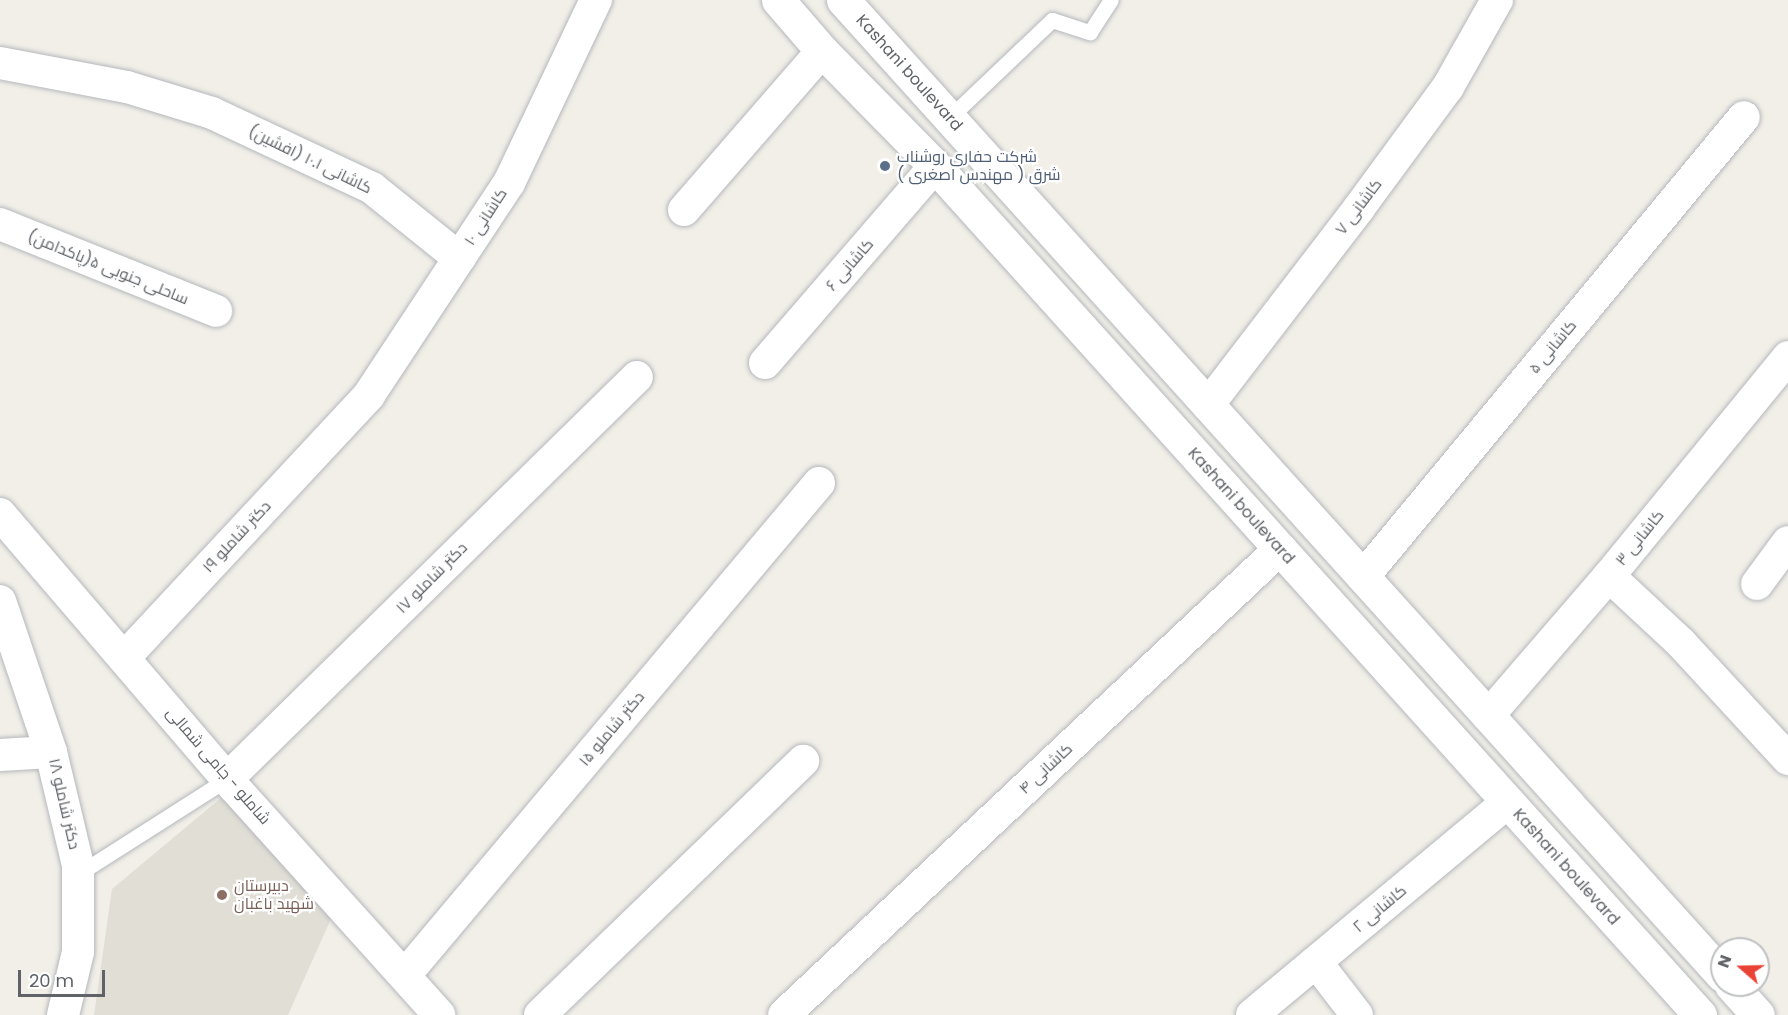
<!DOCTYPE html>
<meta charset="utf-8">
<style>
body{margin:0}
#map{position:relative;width:1788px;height:1015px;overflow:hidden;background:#f1efe8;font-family:Poppins,Cairo,sans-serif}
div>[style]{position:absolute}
.education>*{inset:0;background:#e1ded6}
.roads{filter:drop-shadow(0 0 2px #b5b8bc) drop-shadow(0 0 2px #b5b8bc)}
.service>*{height:15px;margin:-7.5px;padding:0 7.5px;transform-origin:7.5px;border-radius:7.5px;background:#fff}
.minor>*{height:32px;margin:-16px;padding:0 16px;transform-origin:16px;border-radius:16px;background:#fff}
.tertiary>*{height:33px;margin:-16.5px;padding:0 16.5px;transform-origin:16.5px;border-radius:16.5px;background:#fff}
.dots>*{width:16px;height:16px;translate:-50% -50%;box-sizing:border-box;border:3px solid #fff;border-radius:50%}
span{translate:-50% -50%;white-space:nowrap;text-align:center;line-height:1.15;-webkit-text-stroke:4.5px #fff;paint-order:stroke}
.street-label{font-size:16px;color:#5f6368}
.service-label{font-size:16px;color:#4e5e75}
.left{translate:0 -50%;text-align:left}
.education-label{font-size:16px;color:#785e54}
.north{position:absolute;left:1710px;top:937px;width:60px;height:60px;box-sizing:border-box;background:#fff;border:2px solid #bfc1c3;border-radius:50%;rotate:290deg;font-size:16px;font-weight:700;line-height:24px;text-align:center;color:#5f6368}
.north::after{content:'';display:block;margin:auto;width:21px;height:27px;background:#ea4335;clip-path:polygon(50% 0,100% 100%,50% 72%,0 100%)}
.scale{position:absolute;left:18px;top:970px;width:87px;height:27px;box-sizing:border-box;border:3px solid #5f6368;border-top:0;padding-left:8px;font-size:18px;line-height:21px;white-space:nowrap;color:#5f6368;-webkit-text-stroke:4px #fff;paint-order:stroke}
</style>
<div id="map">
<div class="education">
<div style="clip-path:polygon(234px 787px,339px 901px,288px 1015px,94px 1015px,112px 889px)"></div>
</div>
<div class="roads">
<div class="service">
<div style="left:949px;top:118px;width:142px;rotate:-43.6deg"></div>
<div style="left:1052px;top:20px;width:40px;rotate:18deg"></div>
<div style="left:1090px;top:32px;width:38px;rotate:-57deg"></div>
<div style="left:78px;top:874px;width:177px;rotate:-32.5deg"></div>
</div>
<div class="minor">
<div style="left:0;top:63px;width:129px;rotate:10.7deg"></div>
<div style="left:127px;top:87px;width:89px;rotate:17deg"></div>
<div style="left:212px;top:113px;width:177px;rotate:25.1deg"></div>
<div style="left:372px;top:188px;width:112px;rotate:38.8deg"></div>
<div style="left:684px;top:210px;width:211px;rotate:-49deg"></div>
<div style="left:0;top:224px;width:233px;rotate:21.9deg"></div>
<div style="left:765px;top:363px;width:260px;rotate:-49.2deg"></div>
<div style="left:1208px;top:405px;width:248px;rotate:-52.5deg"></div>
<div style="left:1359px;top:208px;width:150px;rotate:-53.7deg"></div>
<div style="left:1448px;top:87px;width:100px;rotate:-60.6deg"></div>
<div style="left:0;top:514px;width:360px;rotate:49.4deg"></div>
<div style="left:234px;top:787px;width:307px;rotate:48deg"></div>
<div style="left:1609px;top:576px;width:98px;rotate:42.9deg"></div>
<div style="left:1681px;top:643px;width:158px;rotate:47.3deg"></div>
<div style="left:1363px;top:577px;width:597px;rotate:-50.37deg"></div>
<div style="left:1757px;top:584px;width:52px;rotate:-53.6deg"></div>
<div style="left:0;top:601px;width:159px;rotate:71.3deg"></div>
<div style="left:51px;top:752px;width:116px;rotate:76.6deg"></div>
<div style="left:78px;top:865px;width:87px;rotate:90deg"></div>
<div style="left:78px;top:952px;width:65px;rotate:103.4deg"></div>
<div style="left:125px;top:657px;width:358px;rotate:-47deg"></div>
<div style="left:369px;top:395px;width:254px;rotate:-56.6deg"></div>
<div style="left:509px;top:183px;width:203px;rotate:-64.6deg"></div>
<div style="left:1488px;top:716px;width:185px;rotate:-49.2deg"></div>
<div style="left:1609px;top:576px;width:283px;rotate:-50.7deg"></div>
<div style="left:0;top:755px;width:51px;rotate:-3.4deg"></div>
<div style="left:227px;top:779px;width:574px;rotate:-44.44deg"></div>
<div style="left:1316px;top:962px;width:67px;rotate:52.3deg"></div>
<div style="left:405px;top:975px;width:643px;rotate:-49.92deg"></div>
<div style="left:540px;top:1015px;width:366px;rotate:-44deg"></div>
<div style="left:784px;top:1015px;width:681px;rotate:-43.21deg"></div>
<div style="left:1252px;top:1015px;width:333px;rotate:-39.8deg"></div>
</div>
<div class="tertiary">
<div style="left:778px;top:0;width:67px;rotate:49.2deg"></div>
<div style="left:822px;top:51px;width:161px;rotate:45.5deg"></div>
<div style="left:935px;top:166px;width:1143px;rotate:47.98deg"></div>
<div style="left:843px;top:0;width:1313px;rotate:47.96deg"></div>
<div style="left:1731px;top:985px;width:40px;rotate:48deg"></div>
</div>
</div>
<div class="dots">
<div style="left:885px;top:166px;background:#5c6f8a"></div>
<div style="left:222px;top:895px;background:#8d6e63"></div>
</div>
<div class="street-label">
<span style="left:909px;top:73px;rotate:48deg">Kashani boulevard</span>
<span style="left:310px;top:160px;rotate:26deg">کاشانی ۱۰.۱ (افشین)</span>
<span style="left:1359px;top:207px;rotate:-53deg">کاشانی ۷</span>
<span style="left:486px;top:217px;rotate:-57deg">کاشانی ۱۰</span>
<span style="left:850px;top:265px;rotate:-49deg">کاشانی ۶</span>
<span style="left:108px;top:268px;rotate:22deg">ساحلی جنوبی ۵(پاکدامن)</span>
<span style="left:1553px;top:347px;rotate:-50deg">کاشانی ۵</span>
<span style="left:1241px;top:506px;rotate:48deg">Kashani boulevard</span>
<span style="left:237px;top:537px;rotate:-47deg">دکتر شاملو ۱۹</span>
<span style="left:1640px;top:538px;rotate:-51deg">کاشانی ۳</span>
<span style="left:432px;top:578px;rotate:-45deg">دکتر شاملو ۱۷</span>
<span style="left:612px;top:729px;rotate:-50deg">دکتر شاملو ۱۵</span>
<span style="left:218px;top:766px;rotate:49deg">شاملو - جامی شمالی</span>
<span style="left:1046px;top:769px;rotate:-43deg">کاشانی ۴</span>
<span style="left:64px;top:804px;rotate:77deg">دکتر شاملو ۱۸</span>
<span style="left:1566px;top:867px;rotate:48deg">Kashani boulevard</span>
<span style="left:1380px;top:909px;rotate:-40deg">کاشانی ۲</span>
</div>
<div class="service-label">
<span class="left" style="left:897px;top:166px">شرکت حفاری روشناب<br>شرق ( مهندس اصغری )</span>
</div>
<div class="education-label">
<span class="left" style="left:234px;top:895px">دبیرستان<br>شهید باغبان</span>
</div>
<div class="north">N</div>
<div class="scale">20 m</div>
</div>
